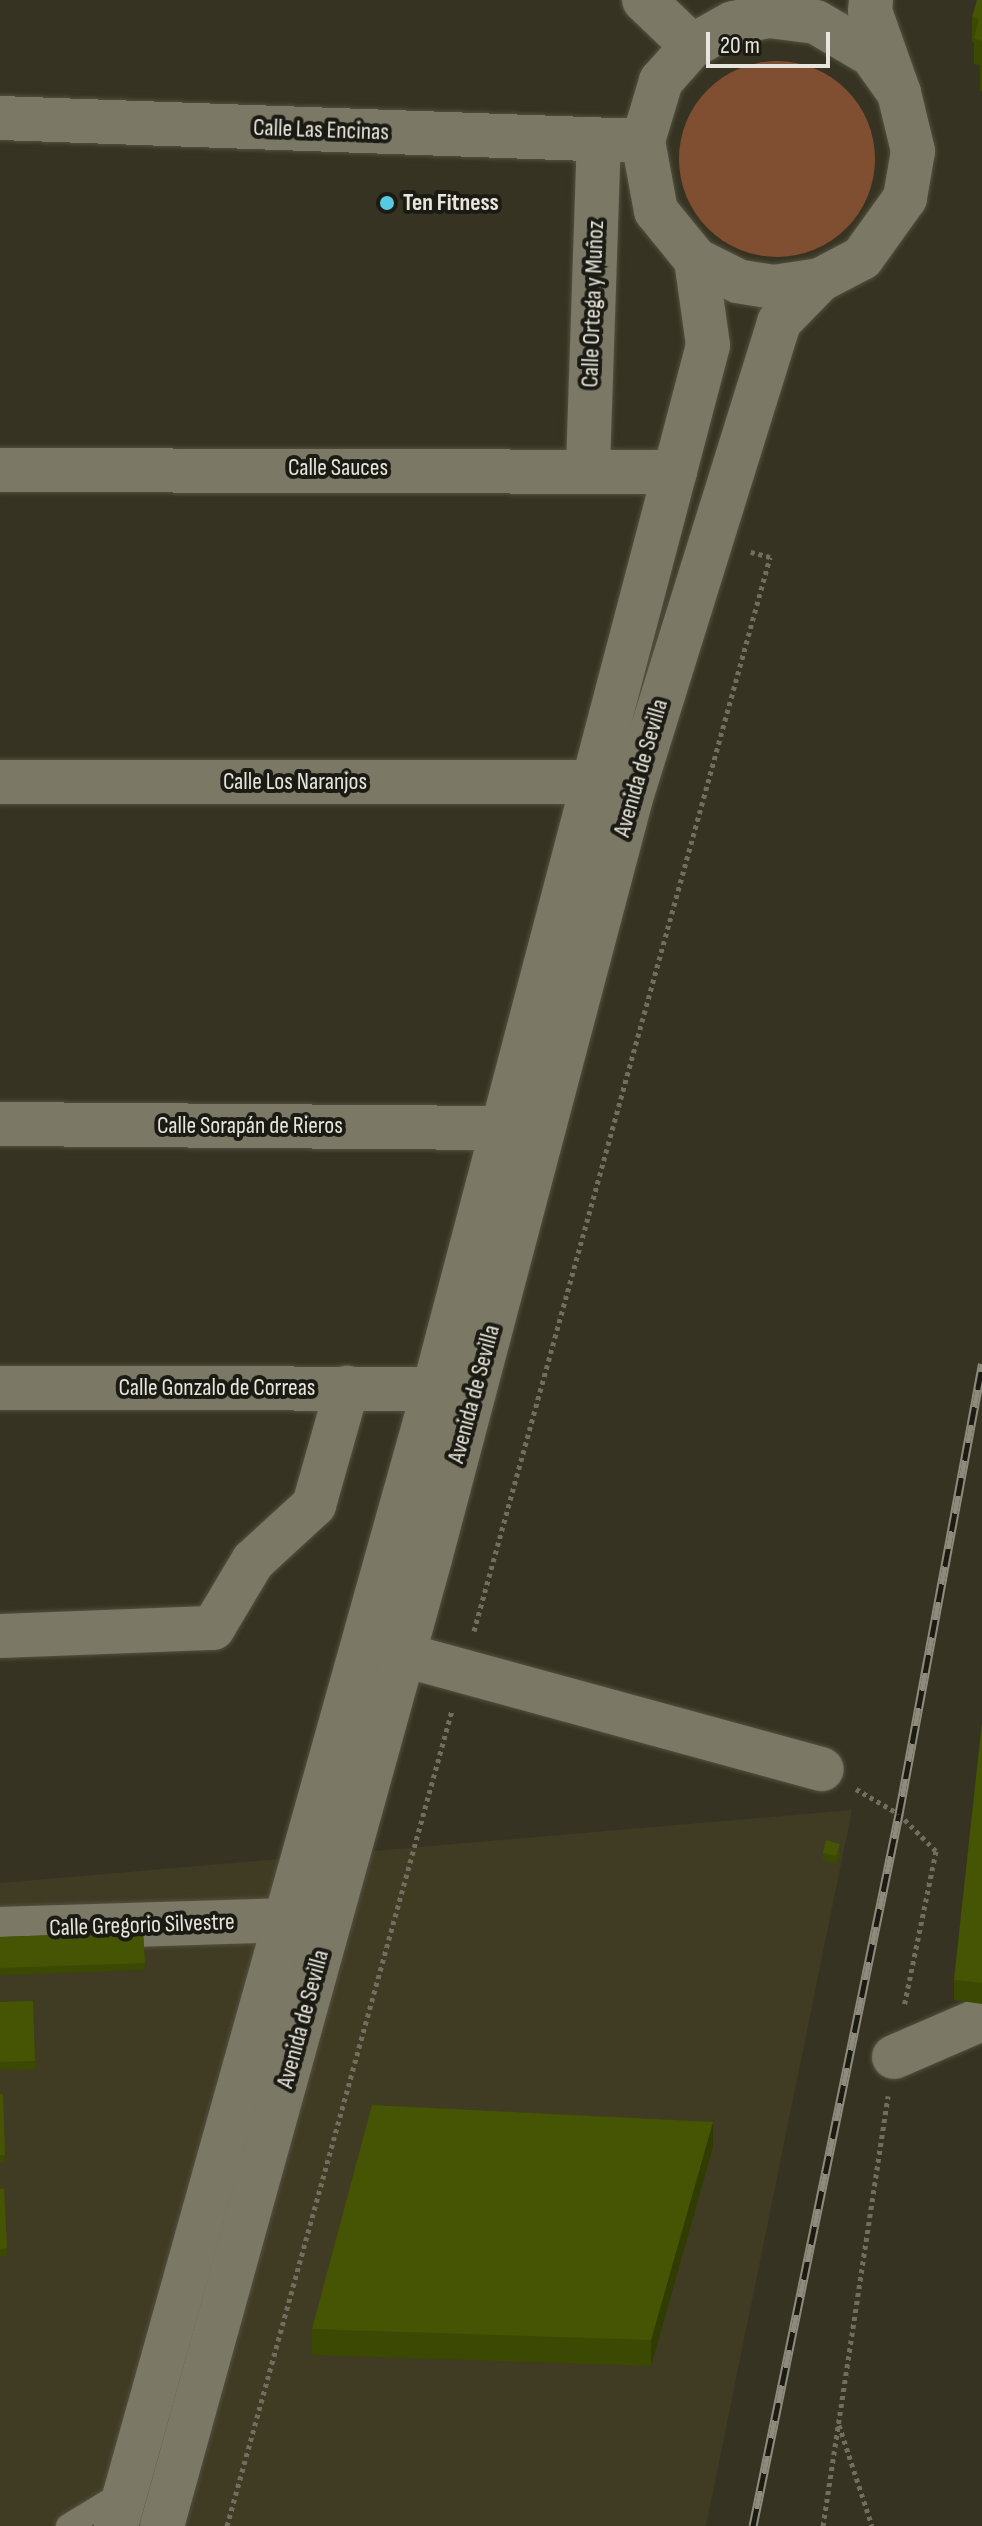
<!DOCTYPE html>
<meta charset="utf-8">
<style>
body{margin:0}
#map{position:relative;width:982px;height:2526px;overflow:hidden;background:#373322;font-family:"Sofia Sans Condensed",sans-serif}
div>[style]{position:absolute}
.built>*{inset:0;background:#403b23}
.green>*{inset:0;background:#804f31}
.round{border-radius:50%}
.path>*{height:5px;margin-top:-2.5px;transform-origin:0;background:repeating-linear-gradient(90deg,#716e5f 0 4px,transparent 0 8px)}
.roads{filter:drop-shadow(0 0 2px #535041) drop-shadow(0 0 2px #535041)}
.lane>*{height:24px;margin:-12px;padding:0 12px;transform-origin:12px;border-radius:12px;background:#7b7865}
.street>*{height:44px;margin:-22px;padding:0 22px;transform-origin:22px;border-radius:22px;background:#7b7865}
.rail>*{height:9px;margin-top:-4.5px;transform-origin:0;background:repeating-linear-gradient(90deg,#1c1b13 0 18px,#8e8b7d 0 36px);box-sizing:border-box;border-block:2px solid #8e8b7d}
.wall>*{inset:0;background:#3b4903}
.shaded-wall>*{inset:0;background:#303c02}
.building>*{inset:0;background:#455503}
.dots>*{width:22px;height:22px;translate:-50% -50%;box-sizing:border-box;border:4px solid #1c1b13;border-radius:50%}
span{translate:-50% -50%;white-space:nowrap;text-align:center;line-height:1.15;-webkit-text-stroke:8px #1c1b13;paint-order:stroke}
.street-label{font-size:24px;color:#e8e6dc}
.poi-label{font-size:24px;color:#e8e6dc;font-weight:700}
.left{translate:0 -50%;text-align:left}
.scale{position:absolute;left:706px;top:32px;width:124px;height:36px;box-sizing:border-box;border:4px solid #e8e6dc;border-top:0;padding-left:10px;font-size:24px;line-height:28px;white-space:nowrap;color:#e8e6dc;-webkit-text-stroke:6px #1c1b13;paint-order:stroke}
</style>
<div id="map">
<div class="built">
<div style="clip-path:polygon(852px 1810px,706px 2526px,0 2526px,0 1883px)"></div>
</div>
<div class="green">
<div class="round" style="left:679px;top:61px;width:196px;height:196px"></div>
</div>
<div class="path">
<div style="left:474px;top:1631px;width:1114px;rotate:-74.59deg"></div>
<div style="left:770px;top:557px;width:20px;rotate:-165deg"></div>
<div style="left:856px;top:1789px;width:50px;rotate:30.2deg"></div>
<div style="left:899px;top:1814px;width:52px;rotate:45deg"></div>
<div style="left:936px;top:1851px;width:159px;rotate:101.6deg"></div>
<div style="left:839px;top:2425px;width:106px;rotate:71.9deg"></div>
<div style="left:227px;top:2526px;width:846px;rotate:-74.58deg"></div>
<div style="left:823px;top:2526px;width:435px;rotate:-81.4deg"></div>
</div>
<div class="roads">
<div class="lane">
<div style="left:68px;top:2526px;width:66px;rotate:-31.3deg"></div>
</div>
<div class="street">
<div style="left:644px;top:0;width:66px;rotate:43.8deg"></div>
<div style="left:871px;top:0;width:11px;rotate:95deg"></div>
<div style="left:870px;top:11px;width:87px;rotate:70.5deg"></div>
<div style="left:899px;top:93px;width:60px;rotate:76.4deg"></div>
<div style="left:913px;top:151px;width:48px;rotate:99.7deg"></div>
<div style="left:905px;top:198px;width:74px;rotate:125.6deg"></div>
<div style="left:862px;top:258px;width:47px;rotate:152.4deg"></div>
<div style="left:820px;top:280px;width:47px;rotate:171.3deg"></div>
<div style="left:774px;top:287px;width:36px;rotate:-171deg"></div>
<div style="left:738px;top:281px;width:47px;rotate:-153.4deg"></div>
<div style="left:696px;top:260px;width:63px;rotate:-129.2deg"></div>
<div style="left:656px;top:211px;width:71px;rotate:-100.5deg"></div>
<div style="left:643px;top:141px;width:63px;rotate:-73.3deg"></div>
<div style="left:661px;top:81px;width:47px;rotate:-48.5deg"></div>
<div style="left:692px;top:46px;width:47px;rotate:-29.3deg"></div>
<div style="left:733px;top:23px;width:37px;rotate:-11deg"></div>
<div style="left:769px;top:16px;width:47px;rotate:7.3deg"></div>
<div style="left:816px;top:22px;width:65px;rotate:30.5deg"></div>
<div style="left:872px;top:55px;width:47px;rotate:54.6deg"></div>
<div style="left:0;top:118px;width:643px;rotate:2.05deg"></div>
<div style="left:588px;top:467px;width:326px;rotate:-88.1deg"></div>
<div style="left:0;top:470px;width:675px;rotate:0.17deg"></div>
<div style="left:0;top:782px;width:590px"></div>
<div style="left:0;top:1124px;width:501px;rotate:0.46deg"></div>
<div style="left:0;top:1388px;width:434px;rotate:0.1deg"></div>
<div style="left:0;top:1636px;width:213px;rotate:-2.2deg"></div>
<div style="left:213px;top:1628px;width:78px;rotate:-59.2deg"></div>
<div style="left:253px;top:1561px;width:83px;rotate:-42.6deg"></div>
<div style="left:314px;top:1505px;width:122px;rotate:-74.2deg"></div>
<div style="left:404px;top:1655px;width:433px;rotate:15.3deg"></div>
<div style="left:0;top:1929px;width:284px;rotate:-1.8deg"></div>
<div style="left:894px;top:2057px;width:96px;rotate:-23.4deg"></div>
<div style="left:116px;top:2526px;width:1181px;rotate:-74.37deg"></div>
<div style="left:434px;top:1389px;width:1079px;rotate:-75.29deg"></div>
<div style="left:708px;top:345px;width:86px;rotate:-98deg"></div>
<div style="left:162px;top:2526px;width:1003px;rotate:-74.51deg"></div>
<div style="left:430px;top:1559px;width:787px;rotate:-75.2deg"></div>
<div style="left:631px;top:798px;width:498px;rotate:-72.7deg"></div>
<div style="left:779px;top:322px;width:59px;rotate:-45.7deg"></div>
</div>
</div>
<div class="rail">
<div style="left:753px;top:2526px;width:727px;rotate:-78.41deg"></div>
<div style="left:899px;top:1814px;width:458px;rotate:-79.5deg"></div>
</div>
<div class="wall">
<div style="clip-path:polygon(982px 0,982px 91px,980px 90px,980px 65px,974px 64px,974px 43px,972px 42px,972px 17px)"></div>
<div style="clip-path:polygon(982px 1723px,982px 2004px,954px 2000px,954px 1980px)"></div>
<div style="clip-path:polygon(840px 1852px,836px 1864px,823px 1860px,823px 1853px)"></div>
<div style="clip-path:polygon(143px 1932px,145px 1970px,0 1975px,0 1937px)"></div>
<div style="clip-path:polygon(33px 2001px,35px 2069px,0 2070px,0 2002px)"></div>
<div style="clip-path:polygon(0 2094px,3px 2094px,5px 2162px,0 2162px)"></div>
<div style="clip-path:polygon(713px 2147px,651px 2366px,312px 2355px,312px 2329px)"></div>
<div style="clip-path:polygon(4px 2188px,7px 2256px,0 2256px,0 2189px)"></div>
</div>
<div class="shaded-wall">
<div style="clip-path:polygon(713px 2122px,713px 2147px,651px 2366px,651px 2340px)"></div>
</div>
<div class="building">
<div style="clip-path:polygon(977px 0,982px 0,982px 41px,974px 38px,979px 19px,972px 17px)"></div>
<div style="clip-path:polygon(982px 1723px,982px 1983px,954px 1980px)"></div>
<div style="clip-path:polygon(826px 1840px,840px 1844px,836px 1856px,823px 1853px)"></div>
<div style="clip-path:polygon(143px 1932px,145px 1963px,0 1968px,0 1937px)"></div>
<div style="clip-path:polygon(33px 2001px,35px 2061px,0 2062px,0 2002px)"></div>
<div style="clip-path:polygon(0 2094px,3px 2094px,5px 2155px,0 2155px)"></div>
<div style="clip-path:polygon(372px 2105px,713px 2122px,651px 2340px,312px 2329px)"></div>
<div style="clip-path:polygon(4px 2188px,7px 2248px,0 2249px,0 2189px)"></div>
</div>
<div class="dots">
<div style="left:387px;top:203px;background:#57c9e2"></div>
</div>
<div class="street-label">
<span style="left:321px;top:130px;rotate:2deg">Calle Las Encinas</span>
<span style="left:593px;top:304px;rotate:-88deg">Calle Ortega y Muñoz</span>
<span style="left:338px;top:468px">Calle Sauces</span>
<span style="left:641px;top:768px;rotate:-74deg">Avenida de Sevilla</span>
<span style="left:295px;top:782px">Calle Los Naranjos</span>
<span style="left:250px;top:1126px">Calle Sorapán de Rieros</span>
<span style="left:217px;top:1388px">Calle Gonzalo de Correas</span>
<span style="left:474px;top:1394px;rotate:-75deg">Avenida de Sevilla</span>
<span style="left:142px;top:1925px;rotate:-2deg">Calle Gregorio Silvestre</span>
<span style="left:303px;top:2019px;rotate:-75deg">Avenida de Sevilla</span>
</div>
<div class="poi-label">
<span class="left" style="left:403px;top:203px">Ten Fitness</span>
</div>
<div class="scale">20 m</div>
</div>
